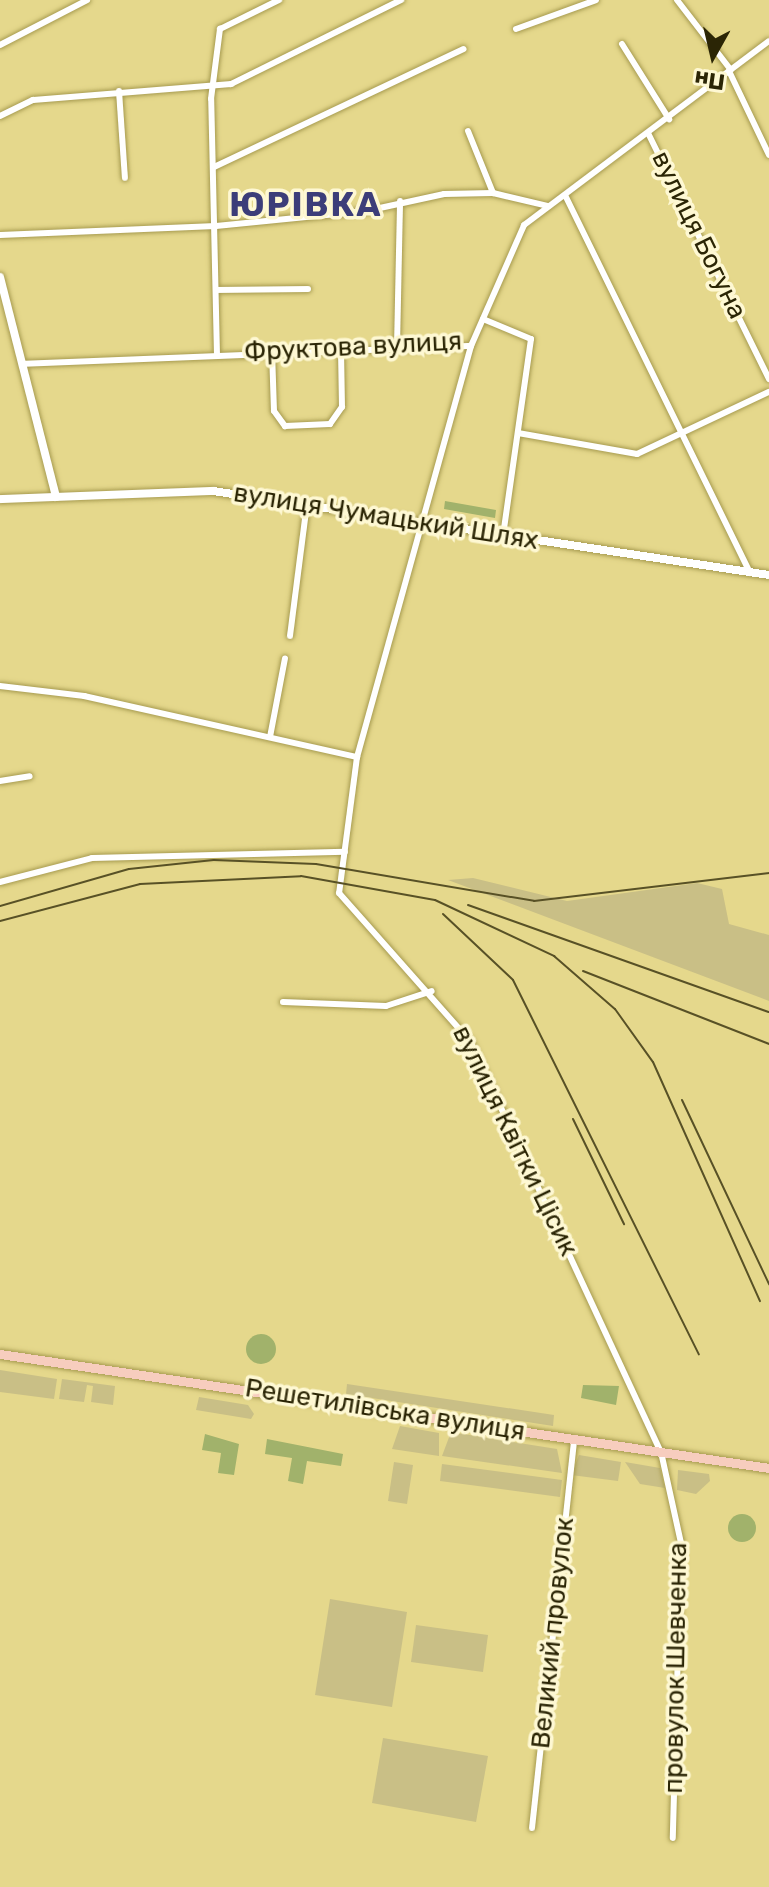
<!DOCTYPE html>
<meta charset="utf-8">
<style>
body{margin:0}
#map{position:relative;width:769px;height:1887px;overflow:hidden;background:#e5d88c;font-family:Rubik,sans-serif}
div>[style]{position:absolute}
.green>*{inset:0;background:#c9bf86}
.building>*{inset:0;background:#a1b26b}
.round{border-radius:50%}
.roads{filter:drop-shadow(0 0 2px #a79b50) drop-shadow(0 0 2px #a79b50)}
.street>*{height:6px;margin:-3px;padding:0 3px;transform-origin:3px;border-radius:3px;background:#fff}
.secondary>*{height:8px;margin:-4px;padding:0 4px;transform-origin:4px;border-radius:4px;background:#fff}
.primary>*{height:9px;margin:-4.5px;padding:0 4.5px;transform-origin:4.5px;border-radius:4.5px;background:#f7cdbe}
.rail>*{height:2px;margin:-1px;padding:0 1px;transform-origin:1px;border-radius:1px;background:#585126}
span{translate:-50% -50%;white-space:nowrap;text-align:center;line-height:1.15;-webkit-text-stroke:7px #fef8d3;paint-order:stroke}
.street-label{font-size:26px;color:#2b2505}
.district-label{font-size:34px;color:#3c3d79;font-weight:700;letter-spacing:2px}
.north{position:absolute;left:673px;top:16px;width:80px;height:80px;-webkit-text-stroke:6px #fef8d3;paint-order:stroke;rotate:188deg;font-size:22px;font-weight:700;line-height:32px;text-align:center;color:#2b2505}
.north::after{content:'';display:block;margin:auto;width:28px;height:36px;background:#2b2505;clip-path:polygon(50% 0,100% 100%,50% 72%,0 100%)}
</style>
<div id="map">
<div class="green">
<div style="clip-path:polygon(473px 878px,567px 901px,697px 883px,722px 889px,729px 924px,769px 935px,769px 1001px,448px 880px)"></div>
<div style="clip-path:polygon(0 1370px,57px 1379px,54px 1399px,0 1392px)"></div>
<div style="clip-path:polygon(62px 1379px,115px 1386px,113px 1405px,91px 1402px,93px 1386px,87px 1385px,84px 1402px,59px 1399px)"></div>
<div style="clip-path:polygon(347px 1384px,554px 1415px,553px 1426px,346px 1394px)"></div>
<div style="clip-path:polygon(199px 1397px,248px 1405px,254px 1414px,251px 1419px,196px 1410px)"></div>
<div style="clip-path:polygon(400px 1426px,439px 1433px,439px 1456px,392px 1449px)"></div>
<div style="clip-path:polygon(451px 1432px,557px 1449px,562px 1473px,442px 1456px)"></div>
<div style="clip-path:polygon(579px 1455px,621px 1462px,618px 1481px,571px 1475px)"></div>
<div style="clip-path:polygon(394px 1462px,413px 1465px,407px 1504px,388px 1501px)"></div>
<div style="clip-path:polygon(625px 1462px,660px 1468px,665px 1488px,640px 1484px)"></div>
<div style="clip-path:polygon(442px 1464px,562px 1480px,560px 1497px,440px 1481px)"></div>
<div style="clip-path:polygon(678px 1470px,709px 1474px,710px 1481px,696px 1494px,677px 1490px)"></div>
<div style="clip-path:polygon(330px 1599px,407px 1612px,392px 1707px,315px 1695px)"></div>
<div style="clip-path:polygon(416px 1625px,488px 1635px,483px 1672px,411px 1662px)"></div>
<div style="clip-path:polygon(383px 1738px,488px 1756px,476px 1822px,372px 1803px)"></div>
</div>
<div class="building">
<div style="clip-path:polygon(445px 501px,496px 510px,495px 518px,444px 509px)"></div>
<div class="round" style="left:246px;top:1334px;width:30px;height:30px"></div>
<div style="clip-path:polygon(583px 1385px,619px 1386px,616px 1405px,581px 1398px)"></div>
<div style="clip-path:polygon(205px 1434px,239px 1444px,234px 1475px,218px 1473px,221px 1453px,202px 1450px)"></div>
<div style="clip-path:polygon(267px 1439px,343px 1454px,341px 1466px,307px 1461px,303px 1484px,288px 1481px,292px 1458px,265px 1454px)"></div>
<div class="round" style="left:728px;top:1514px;width:28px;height:28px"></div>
</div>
<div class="roads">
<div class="street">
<div style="left:677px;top:0;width:88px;rotate:52.4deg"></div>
<div style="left:516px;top:29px;width:85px;rotate:-19.9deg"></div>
<div style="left:622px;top:44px;width:89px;rotate:57.9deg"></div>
<div style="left:0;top:45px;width:98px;rotate:-27.3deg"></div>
<div style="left:729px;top:71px;width:93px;rotate:64.5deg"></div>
<div style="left:119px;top:91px;width:87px;rotate:86.1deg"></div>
<div style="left:0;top:116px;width:37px;rotate:-26deg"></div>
<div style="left:33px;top:100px;width:199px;rotate:-4.6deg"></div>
<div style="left:231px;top:84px;width:190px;rotate:-26.3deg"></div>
<div style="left:468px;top:131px;width:67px;rotate:68deg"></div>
<div style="left:649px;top:135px;width:272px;rotate:63.8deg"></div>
<div style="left:214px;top:167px;width:276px;rotate:-25.3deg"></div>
<div style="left:565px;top:195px;width:421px;rotate:63.9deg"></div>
<div style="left:0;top:235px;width:216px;rotate:-2.4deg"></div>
<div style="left:216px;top:226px;width:151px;rotate:-5.7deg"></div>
<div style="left:366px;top:211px;width:80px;rotate:-12.3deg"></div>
<div style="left:444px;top:194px;width:49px;rotate:-1.2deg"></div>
<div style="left:493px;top:193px;width:57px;rotate:13.3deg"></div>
<div style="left:216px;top:290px;width:92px;rotate:-0.6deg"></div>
<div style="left:483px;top:319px;width:52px;rotate:22.6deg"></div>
<div style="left:531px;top:339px;width:198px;rotate:98.1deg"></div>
<div style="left:471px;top:346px;width:427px;rotate:105.5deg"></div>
<div style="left:357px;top:757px;width:137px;rotate:97.5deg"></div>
<div style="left:339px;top:893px;width:198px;rotate:48.5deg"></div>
<div style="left:470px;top:1041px;width:453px;rotate:65.1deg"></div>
<div style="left:661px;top:1452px;width:93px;rotate:77.6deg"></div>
<div style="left:681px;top:1543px;width:295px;rotate:91.6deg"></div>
<div style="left:397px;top:347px;width:146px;rotate:-88.8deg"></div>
<div style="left:272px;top:351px;width:60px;rotate:88.1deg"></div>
<div style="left:274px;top:411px;width:19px;rotate:54deg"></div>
<div style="left:285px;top:426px;width:45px;rotate:-2.5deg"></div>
<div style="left:330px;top:424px;width:21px;rotate:-55deg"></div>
<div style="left:342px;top:407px;width:56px;rotate:-91deg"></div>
<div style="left:217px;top:355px;width:256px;rotate:-91.3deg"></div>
<div style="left:211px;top:99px;width:71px;rotate:-82.7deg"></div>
<div style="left:220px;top:29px;width:66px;rotate:-26.2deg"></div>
<div style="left:22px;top:364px;width:449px;rotate:-2.3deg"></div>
<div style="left:471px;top:346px;width:132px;rotate:-66.3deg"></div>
<div style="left:524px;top:225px;width:306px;rotate:-36.9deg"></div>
<div style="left:518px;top:433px;width:121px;rotate:10deg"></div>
<div style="left:637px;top:454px;width:146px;rotate:-25.2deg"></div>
<div style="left:290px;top:636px;width:134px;rotate:-82.7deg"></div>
<div style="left:0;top:686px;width:85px;rotate:6.8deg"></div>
<div style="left:84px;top:696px;width:280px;rotate:12.6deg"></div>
<div style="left:270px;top:737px;width:80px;rotate:-79.2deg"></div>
<div style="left:0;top:781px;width:30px;rotate:-9deg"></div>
<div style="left:0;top:882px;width:95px;rotate:-14.6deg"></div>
<div style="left:92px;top:858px;width:253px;rotate:-1.4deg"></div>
<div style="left:283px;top:1002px;width:103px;rotate:2.2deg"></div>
<div style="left:386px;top:1006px;width:48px;rotate:-18.1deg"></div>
<div style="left:532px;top:1828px;width:391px;rotate:-83.8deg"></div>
</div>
<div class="secondary">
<div style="left:0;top:277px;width:227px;rotate:75.7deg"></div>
<div style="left:0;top:499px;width:213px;rotate:-2.2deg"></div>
<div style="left:213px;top:491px;width:562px;rotate:8.59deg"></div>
</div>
<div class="primary">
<div style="left:0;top:1354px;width:777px;rotate:8.43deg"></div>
</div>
</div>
<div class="rail">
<div style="left:468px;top:905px;width:319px;rotate:19.6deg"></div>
<div style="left:0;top:906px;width:134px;rotate:-16deg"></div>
<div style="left:129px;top:869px;width:85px;rotate:-6deg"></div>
<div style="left:214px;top:860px;width:102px;rotate:2.2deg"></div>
<div style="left:316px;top:864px;width:221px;rotate:9.6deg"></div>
<div style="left:534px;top:901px;width:237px;rotate:-6.8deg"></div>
<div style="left:443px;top:914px;width:96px;rotate:43.3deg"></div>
<div style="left:513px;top:980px;width:418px;rotate:63.6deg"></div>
<div style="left:0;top:921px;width:145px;rotate:-14.8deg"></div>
<div style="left:140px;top:884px;width:161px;rotate:-2.8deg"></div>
<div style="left:301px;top:876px;width:136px;rotate:10.2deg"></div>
<div style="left:435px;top:900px;width:132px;rotate:25.2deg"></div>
<div style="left:554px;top:956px;width:81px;rotate:41deg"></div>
<div style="left:615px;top:1009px;width:65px;rotate:54.4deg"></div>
<div style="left:653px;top:1062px;width:262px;rotate:65.9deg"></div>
<div style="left:583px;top:971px;width:200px;rotate:21.4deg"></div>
<div style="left:682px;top:1100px;width:204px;rotate:64.7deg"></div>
<div style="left:573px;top:1119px;width:117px;rotate:64.1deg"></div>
</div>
<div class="street-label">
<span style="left:699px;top:235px;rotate:64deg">вулиця Богуна</span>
<span style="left:353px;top:347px;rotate:-3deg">Фруктова вулиця</span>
<span style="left:386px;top:517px;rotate:9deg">вулиця Чумацький Шлях</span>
<span style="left:515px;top:1141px;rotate:64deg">вулиця Квітки Цісик</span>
<span style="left:385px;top:1410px;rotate:9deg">Решетилівська вулиця</span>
<span style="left:553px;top:1633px;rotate:-84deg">Великий провулок</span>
<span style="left:676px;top:1668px;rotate:-89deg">провулок Шевченка</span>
</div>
<div class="district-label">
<span style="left:306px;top:205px">ЮРІВКА</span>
</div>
<div class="north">Пн</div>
</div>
